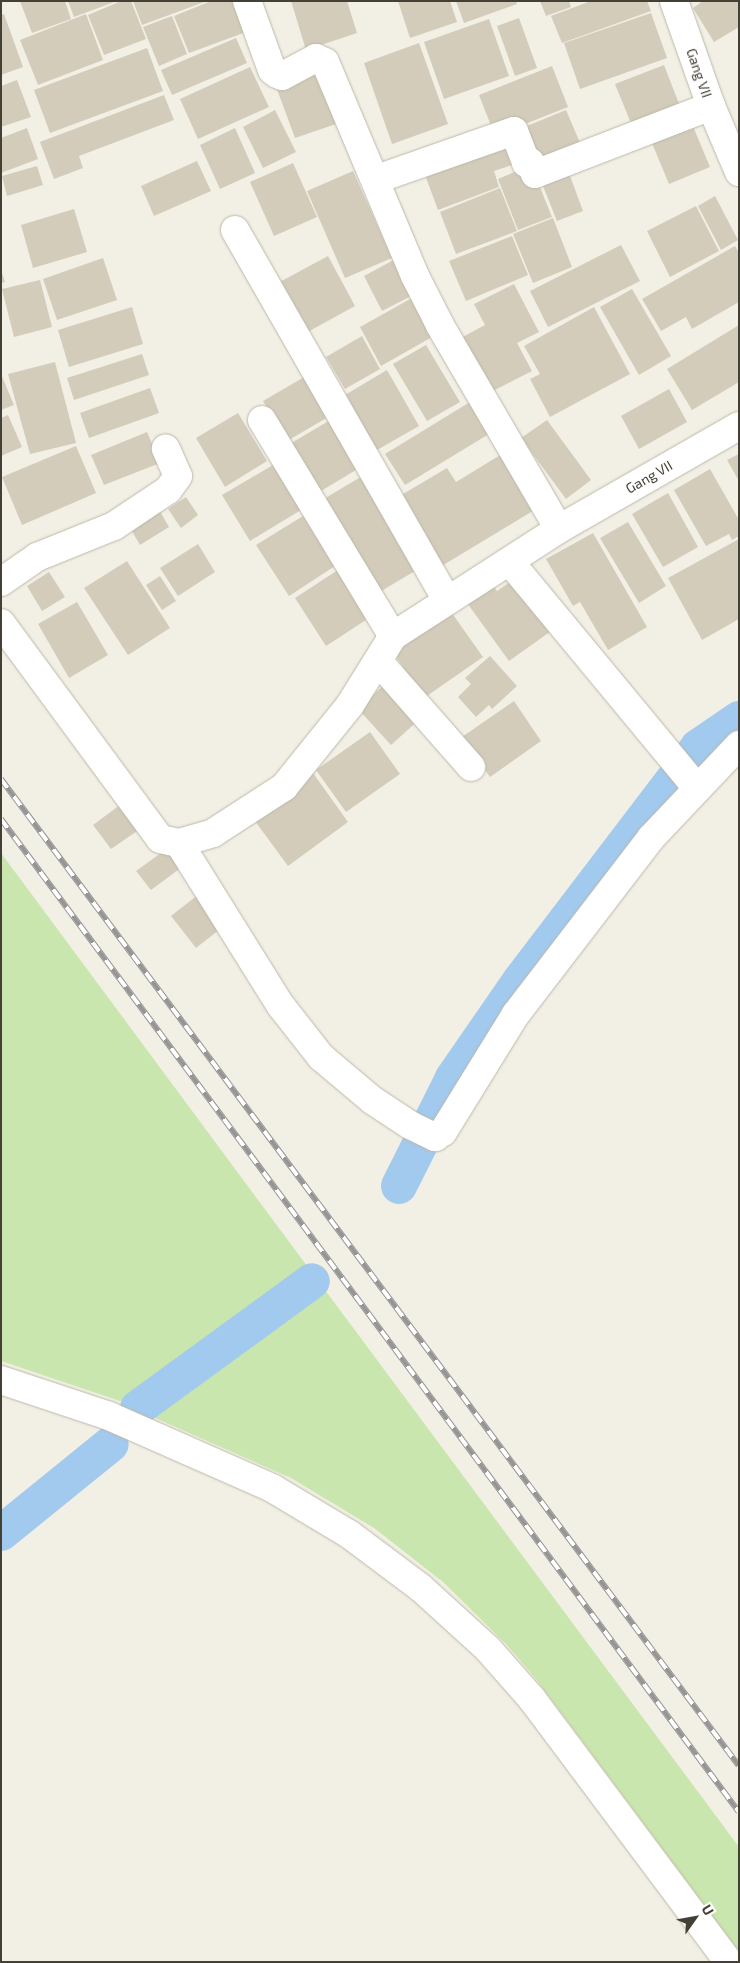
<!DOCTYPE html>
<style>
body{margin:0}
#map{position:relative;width:740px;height:1963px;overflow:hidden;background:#f2efe5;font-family:"Exo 2",sans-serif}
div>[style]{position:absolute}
.green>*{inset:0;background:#c8e6ae}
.canal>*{height:36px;margin:-18px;padding:0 18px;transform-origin:18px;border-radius:18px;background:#a2c9ee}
.building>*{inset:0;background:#d3ccbb}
.roads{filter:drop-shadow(0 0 1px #bdb8a8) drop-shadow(0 0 1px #bdb8a8)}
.minor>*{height:28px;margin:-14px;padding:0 14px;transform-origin:14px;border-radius:14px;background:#fff}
.rail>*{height:5.5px;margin-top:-2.75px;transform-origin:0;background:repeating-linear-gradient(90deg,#fff 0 11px,#959595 0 22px);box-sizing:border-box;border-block:1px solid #959595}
span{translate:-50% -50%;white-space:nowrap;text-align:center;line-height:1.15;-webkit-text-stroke:4px #fff;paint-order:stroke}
.street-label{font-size:14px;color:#444035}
.frame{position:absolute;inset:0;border:2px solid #444035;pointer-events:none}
.north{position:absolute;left:670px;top:1893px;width:50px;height:50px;-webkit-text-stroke:4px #fff;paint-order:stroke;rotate:58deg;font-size:14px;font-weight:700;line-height:20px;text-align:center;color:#444035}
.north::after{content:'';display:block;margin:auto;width:18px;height:22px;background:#444035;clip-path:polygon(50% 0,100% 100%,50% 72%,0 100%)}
</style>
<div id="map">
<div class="green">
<div style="clip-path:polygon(1px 853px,310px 1270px,129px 1404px,1px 1361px)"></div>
<div style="clip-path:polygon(325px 1290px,739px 1847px,739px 1952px,536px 1679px,506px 1644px,443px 1582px,374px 1528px,291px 1478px,153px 1417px)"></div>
</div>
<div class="canal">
<div style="left:399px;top:1186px;width:121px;rotate:-63.4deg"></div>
<div style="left:453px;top:1078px;width:118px;rotate:-55.4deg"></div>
<div style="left:520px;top:981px;width:294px;rotate:-52.7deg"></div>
<div style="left:698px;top:747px;width:50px;rotate:-34.3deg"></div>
<div style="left:138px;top:1408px;width:215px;rotate:-36.1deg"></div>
<div style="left:1px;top:1533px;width:141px;rotate:-39deg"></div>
</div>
<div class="building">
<div style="clip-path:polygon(20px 1px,65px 1px,71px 19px,32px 33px)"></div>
<div style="clip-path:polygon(68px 1px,117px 1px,74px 17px)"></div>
<div style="clip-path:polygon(121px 1px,131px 1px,146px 39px,104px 55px,88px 15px)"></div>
<div style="clip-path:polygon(133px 1px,207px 1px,142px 25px)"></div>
<div style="clip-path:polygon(211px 1px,237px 1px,249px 31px,189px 53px,174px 16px)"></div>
<div style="clip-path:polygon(291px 1px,347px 1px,357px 33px,306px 50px)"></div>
<div style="clip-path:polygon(398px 1px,450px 1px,457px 22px,410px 38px)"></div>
<div style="clip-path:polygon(456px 1px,516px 1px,517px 4px,464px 23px)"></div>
<div style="clip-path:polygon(540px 1px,569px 1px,571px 7px,546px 16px)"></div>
<div style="clip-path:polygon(591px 1px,647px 1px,651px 11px,562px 43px,551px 16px)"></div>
<div style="clip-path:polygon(703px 1px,739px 1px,739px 27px,714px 42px,693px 8px)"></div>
<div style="clip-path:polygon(651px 13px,667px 58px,580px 89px,564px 43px)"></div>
<div style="clip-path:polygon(4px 14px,23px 67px,1px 75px,1px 15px)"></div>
<div style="clip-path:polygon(86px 14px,103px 60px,38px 85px,20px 40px)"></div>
<div style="clip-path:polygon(172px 16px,187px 54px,159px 66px,143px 27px)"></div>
<div style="clip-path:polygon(519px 18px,537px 68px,515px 76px,497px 26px)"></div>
<div style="clip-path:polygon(489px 19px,509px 76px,444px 99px,424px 42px)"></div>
<div style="clip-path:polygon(236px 38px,247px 63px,172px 95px,161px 70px)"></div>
<div style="clip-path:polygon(419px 43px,448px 124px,392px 144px,364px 63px)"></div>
<div style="clip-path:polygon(147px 48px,163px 91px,50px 133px,34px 90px)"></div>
<div style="clip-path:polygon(664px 65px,683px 114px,635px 133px,615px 84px)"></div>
<div style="clip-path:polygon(552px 66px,568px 107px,495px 136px,479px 95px)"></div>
<div style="clip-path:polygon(250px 67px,269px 107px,198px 139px,180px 99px)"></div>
<div style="clip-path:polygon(316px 69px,336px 124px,295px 138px,275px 84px)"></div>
<div style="clip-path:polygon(17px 80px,31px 117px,1px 127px,1px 86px)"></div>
<div style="clip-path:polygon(164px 95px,174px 120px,79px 156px,83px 168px,54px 179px,40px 142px)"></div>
<div style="clip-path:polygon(275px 110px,296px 152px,263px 168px,243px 127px)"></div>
<div style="clip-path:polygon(566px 110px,584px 152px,535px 173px,517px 130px)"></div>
<div style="clip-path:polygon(690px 119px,710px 167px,669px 184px,649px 136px)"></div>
<div style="clip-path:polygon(27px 128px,38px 159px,1px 173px,1px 138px)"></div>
<div style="clip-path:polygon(235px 128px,255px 173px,220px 189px,200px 145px)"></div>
<div style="clip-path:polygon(511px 134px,521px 162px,494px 171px,499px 187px,438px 210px,422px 167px)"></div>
<div style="clip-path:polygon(197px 161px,211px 191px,154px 216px,141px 186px)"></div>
<div style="clip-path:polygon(293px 163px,317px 217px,274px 236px,250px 182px)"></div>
<div style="clip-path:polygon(531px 165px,552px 217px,518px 230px,498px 179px)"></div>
<div style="clip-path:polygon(566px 165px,583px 211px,557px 221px,539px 176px)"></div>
<div style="clip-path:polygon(37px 166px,43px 185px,7px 196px,2px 176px)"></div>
<div style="clip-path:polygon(353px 171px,392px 258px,345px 278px,307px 191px)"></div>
<div style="clip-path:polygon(500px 188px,517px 231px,456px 254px,440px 212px)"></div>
<div style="clip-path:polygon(715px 196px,738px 240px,721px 250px,698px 206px)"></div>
<div style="clip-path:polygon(696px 206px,719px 251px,670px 277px,647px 231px)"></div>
<div style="clip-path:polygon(74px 209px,87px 252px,33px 268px,21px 225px)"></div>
<div style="clip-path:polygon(553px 218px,572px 267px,533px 283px,513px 234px)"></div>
<div style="clip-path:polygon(512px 236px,528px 275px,466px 301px,449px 261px)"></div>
<div style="clip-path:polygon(621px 245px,640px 281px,548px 327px,530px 291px)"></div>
<div style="clip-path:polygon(735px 246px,739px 253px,739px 302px,692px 329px,686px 317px,661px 331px,642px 299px)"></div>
<div style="clip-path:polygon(328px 256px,355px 306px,304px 334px,276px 284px)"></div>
<div style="clip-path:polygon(401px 256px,419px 292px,382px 311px,364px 276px)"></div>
<div style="clip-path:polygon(103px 258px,117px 300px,57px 320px,43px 279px)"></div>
<div style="clip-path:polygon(1px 270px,5px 282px,1px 283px)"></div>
<div style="clip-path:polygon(40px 280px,52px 327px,14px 337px,2px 289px)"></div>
<div style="clip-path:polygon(514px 284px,539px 332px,517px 343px,532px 371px,485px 395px,457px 340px,485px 325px,474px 304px)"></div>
<div style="clip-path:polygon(632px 289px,671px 356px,639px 375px,600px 307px)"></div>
<div style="clip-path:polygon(412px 298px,434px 336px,381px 366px,360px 327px)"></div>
<div style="clip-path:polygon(132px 307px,143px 344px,69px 367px,58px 330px)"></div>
<div style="clip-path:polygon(594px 307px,630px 374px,550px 417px,530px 379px,540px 374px,524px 346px)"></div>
<div style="clip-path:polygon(739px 325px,739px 382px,692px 410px,667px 369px)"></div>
<div style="clip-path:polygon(362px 336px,380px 369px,345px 389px,326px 357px)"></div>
<div style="clip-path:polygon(426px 345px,460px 402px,427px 421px,393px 364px)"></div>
<div style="clip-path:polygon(142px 354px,149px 375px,74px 400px,67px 378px)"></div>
<div style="clip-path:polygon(55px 362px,76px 443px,30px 454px,8px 374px)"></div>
<div style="clip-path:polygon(387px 370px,419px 426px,377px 450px,345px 395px)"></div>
<div style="clip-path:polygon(1px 374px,14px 405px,1px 410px)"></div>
<div style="clip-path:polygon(306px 376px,330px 416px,287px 441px,263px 401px)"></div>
<div style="clip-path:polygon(150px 388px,159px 413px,89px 438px,80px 413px)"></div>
<div style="clip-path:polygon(669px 389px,687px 422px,639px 449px,621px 416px)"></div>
<div style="clip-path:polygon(470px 402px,489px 434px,405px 485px,385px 454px)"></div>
<div style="clip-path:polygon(238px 413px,267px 461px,225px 487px,196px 438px)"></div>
<div style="clip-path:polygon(8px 415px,22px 447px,1px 456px,1px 418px)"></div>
<div style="clip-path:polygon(332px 419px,361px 467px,316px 494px,288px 445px)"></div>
<div style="clip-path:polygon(547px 420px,591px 480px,566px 499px,521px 438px)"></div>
<div style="clip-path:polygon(147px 432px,160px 463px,104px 485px,91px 455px)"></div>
<div style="clip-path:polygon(76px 446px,96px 493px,22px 525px,2px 477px)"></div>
<div style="clip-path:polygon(502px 454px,536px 509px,440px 567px,398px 497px,447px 468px,456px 482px)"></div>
<div style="clip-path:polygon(739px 454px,739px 481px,727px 460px)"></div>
<div style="clip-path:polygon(273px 465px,301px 510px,250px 541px,222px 495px)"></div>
<div style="clip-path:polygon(710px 469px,739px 520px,739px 536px,732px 540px,729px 534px,706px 546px,674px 490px)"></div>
<div style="clip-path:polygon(364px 475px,420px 568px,378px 593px,322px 500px)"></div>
<div style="clip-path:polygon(668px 493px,698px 547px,663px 567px,632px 514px)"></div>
<div style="clip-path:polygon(186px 497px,198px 515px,181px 528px,168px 509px)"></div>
<div style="clip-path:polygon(158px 508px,169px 527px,140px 545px,129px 526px)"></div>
<div style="clip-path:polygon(303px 516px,335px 566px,289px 596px,256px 545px)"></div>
<div style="clip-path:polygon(628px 522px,666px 586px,639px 603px,600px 538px)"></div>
<div style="clip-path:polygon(593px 533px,647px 627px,608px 650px,580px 602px,573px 606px,546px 559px)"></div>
<div style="clip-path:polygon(739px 539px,739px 619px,702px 640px,668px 578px)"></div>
<div style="clip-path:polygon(198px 544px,215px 572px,178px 596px,160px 568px)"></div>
<div style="clip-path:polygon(127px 561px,170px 628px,128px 655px,84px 588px)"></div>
<div style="clip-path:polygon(338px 570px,369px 618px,326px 646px,295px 598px)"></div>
<div style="clip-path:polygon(49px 572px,65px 597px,42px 611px,27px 586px)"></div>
<div style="clip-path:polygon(160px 576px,176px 601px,162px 610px,146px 585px)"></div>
<div style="clip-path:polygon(487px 577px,497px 591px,517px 577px,554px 629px,509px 661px,462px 596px)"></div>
<div style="clip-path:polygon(77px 602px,108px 655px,69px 678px,38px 624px)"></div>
<div style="clip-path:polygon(449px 609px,483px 657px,424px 698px,391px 649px)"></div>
<div style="clip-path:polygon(490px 656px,517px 686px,492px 709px,489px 705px,476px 717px,458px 697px,471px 684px,465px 678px)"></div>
<div style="clip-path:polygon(387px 682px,421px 718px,391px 745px,358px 709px)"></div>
<div style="clip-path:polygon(514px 701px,541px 741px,490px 777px,462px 737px)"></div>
<div style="clip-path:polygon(370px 732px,400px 774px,346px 812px,316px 770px)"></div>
<div style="clip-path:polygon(313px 773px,348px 822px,288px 866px,252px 817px)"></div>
<div style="clip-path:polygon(124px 802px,143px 827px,111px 849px,93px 825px)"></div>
<div style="clip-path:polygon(168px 848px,182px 867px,151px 890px,136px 871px)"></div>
<div style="clip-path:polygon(199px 894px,224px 926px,196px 948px,171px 916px)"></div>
</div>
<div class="roads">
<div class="minor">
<div style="left:674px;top:1px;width:111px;rotate:70.6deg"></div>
<div style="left:711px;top:106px;width:72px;rotate:67deg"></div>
<div style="left:377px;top:179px;width:145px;rotate:-19.3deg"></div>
<div style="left:514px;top:131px;width:34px;rotate:69deg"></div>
<div style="left:526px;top:163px;width:4px;rotate:-14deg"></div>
<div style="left:530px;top:162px;width:13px;rotate:67deg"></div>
<div style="left:535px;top:174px;width:189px;rotate:-21.1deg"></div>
<div style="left:235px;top:230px;width:426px;rotate:60.2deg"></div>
<div style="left:262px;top:420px;width:253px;rotate:58.8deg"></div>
<div style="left:559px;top:529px;width:207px;rotate:-29.8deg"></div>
<div style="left:510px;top:562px;width:293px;rotate:50.4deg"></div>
<div style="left:1px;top:582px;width:44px;rotate:-34.8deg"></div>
<div style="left:37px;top:557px;width:83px;rotate:-21.9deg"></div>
<div style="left:114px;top:526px;width:65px;rotate:-33.7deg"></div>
<div style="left:168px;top:490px;width:17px;rotate:-54deg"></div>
<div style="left:178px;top:476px;width:30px;rotate:-114deg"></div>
<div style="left:1px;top:623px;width:268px;rotate:53.6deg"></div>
<div style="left:160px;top:839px;width:19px;rotate:12deg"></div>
<div style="left:179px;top:843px;width:35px;rotate:-16deg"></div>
<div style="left:213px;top:833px;width:85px;rotate:-32.9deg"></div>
<div style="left:284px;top:787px;width:105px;rotate:-51.2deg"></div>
<div style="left:350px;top:705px;width:81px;rotate:-58.1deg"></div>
<div style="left:393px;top:636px;width:197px;rotate:-32.8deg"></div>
<div style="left:559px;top:529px;width:236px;rotate:-120.3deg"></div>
<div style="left:440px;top:325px;width:55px;rotate:-117deg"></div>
<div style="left:415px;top:276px;width:232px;rotate:-112.8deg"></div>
<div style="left:325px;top:62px;width:10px;rotate:-156deg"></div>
<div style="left:316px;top:58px;width:38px;rotate:152deg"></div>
<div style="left:282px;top:76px;width:5px;rotate:-158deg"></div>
<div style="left:277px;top:74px;width:6px;rotate:-141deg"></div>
<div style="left:272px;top:70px;width:73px;rotate:-109.9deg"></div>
<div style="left:378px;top:661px;width:141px;rotate:48.7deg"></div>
<div style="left:179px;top:843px;width:192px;rotate:58deg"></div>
<div style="left:281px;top:1006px;width:65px;rotate:51.9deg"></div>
<div style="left:321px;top:1057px;width:67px;rotate:40.1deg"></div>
<div style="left:372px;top:1100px;width:45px;rotate:33.3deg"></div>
<div style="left:410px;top:1125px;width:28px;rotate:26deg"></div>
<div style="left:435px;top:1137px;width:9px;rotate:-32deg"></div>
<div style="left:443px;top:1132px;width:139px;rotate:-58.3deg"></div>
<div style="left:516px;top:1014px;width:222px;rotate:-52.5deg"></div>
<div style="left:651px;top:838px;width:128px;rotate:-46.6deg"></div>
<div style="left:1px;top:1380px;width:114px;rotate:18.4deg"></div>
<div style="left:109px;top:1416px;width:178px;rotate:23.8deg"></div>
<div style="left:272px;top:1488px;width:90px;rotate:30.9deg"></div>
<div style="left:349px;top:1534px;width:90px;rotate:36.9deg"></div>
<div style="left:421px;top:1588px;width:91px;rotate:42.3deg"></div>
<div style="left:488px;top:1649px;width:67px;rotate:48.7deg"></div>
<div style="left:532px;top:1699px;width:329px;rotate:53.2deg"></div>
</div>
</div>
<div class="rail">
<div style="left:1px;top:779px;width:1232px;rotate:53.21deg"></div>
<div style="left:1px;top:819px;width:1237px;rotate:53.38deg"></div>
</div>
<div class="street-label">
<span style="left:699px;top:73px;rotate:71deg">Gang VII</span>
<span style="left:649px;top:477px;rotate:-30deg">Gang VII</span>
</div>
<div class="frame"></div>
<div class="north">U</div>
</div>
